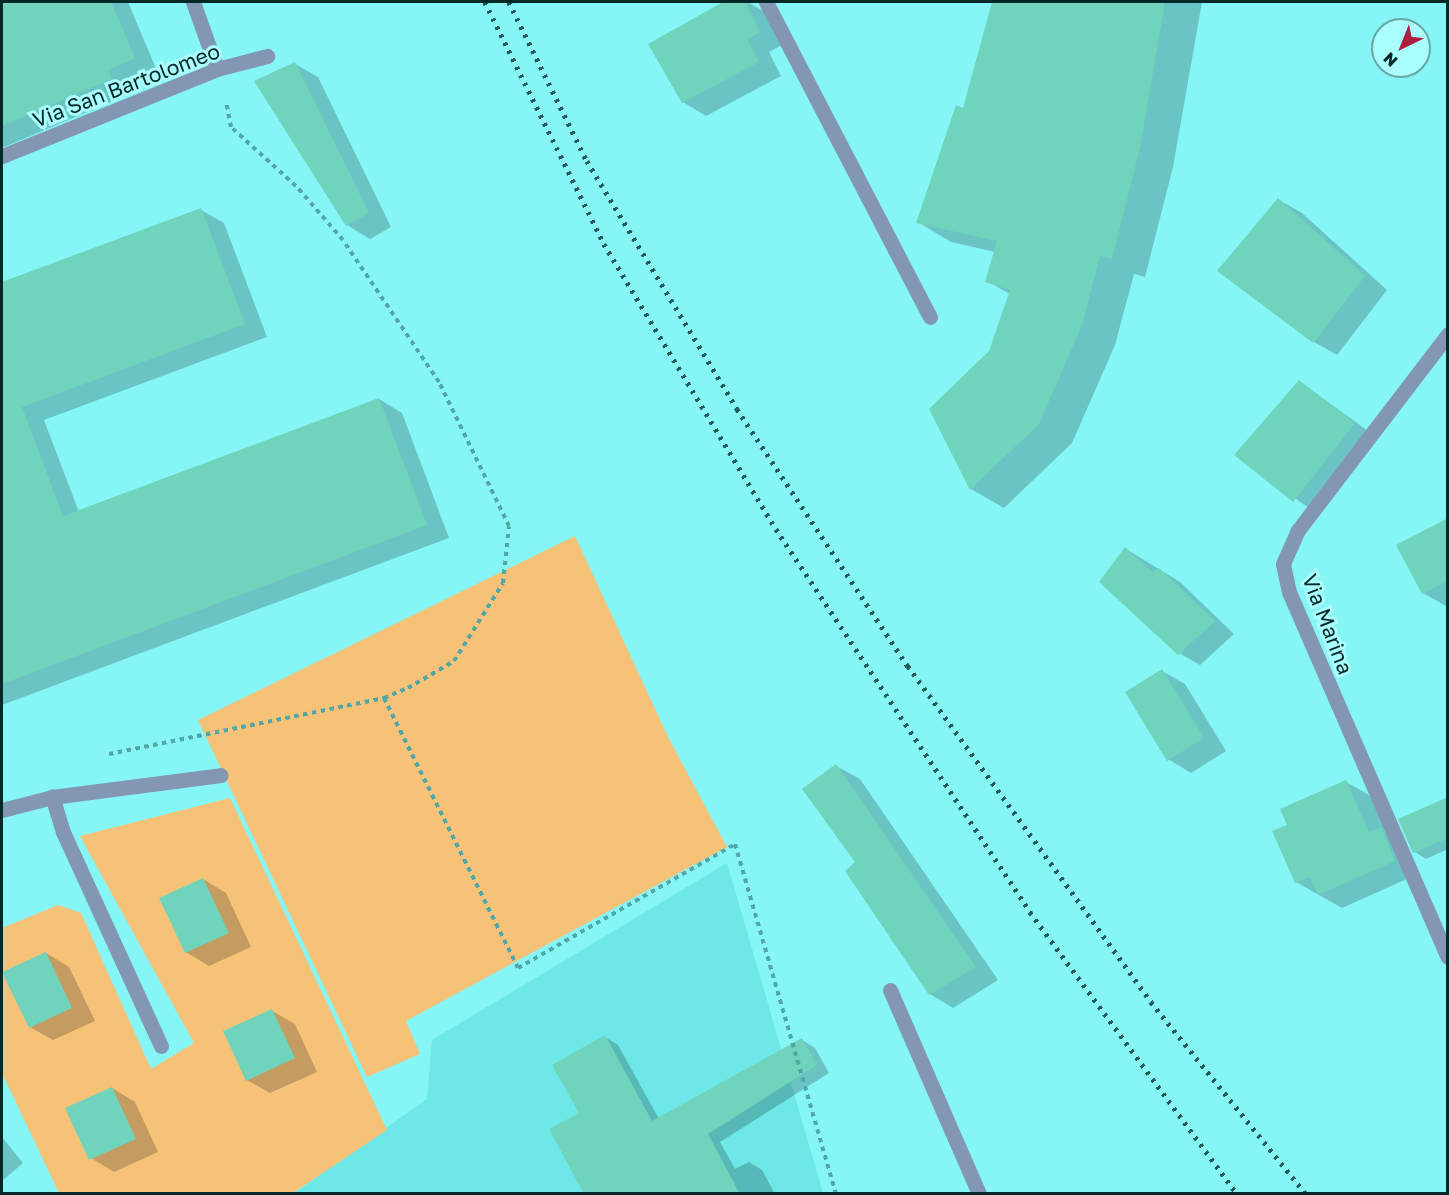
<!DOCTYPE html>
<style>
body{margin:0}
#map{position:relative;width:1449px;height:1195px;overflow:hidden;background:#86f5f5;font-family:"Golos Text",sans-serif}
div>[style]{position:absolute}
.built>*{inset:0;background:#6de7e7}
.green>*{inset:0;background:#f5c278}
.shadow>*{inset:0;background:#0003}
.building>*{inset:0;background:#6fd4bb}
.path>*{height:4px;margin-top:-2px;transform-origin:0;background:repeating-linear-gradient(90deg,#53a6a6 0 4.5px,transparent 0 9px)}
.service>*{height:15px;margin:-7.5px;padding:0 7.5px;transform-origin:7.5px;border-radius:7.5px;background:#8397b2}
.minor>*{height:15px;margin:-7.5px;padding:0 7.5px;transform-origin:7.5px;border-radius:7.5px;background:#8397b2}
.rail>*{height:4.5px;margin-top:-2.25px;transform-origin:0;background:repeating-linear-gradient(90deg,#225a5a 0 3px,transparent 0 9px)}
span{translate:-50% -50%;white-space:nowrap;text-align:center;line-height:1.15;-webkit-text-stroke:6px #aafefe;paint-order:stroke}
.street-label{font-size:21px;color:#022828}
.frame{position:absolute;inset:0;border:3px solid #022828;pointer-events:none}
.north{position:absolute;left:1371px;top:18px;width:60px;height:60px;box-sizing:border-box;background:#aafefe;border:2px solid #67a8a8;border-radius:50%;rotate:223deg;font-size:16px;font-weight:700;line-height:24px;text-align:center;color:#022828}
.north::after{content:'';display:block;margin:auto;width:21px;height:27px;background:#b01d3e;clip-path:polygon(50% 0,100% 100%,50% 72%,0 100%)}
</style>
<div id="map">
<div class="built">
<div style="clip-path:polygon(727px 863px,823px 1193px,293px 1194px,427px 1099px,432px 1040px)"></div>
</div>
<div class="green">
<div style="clip-path:polygon(575px 536px,668px 737px,727px 847px,406px 1021px,420px 1054px,367px 1077px,198px 720px)"></div>
<div style="clip-path:polygon(230px 798px,387px 1130px,293px 1193px,59px 1193px,2px 1073px,2px 928px,58px 905px,81px 913px,151px 1069px,194px 1043px,80px 836px)"></div>
</div>
<div class="shadow">
<div style="clip-path:polygon(20px 2px,128px 2px,157px 71px,130px 83px,134px 92px,2px 148px,2px 25px,26px 16px)"></div>
<div style="clip-path:polygon(726px 2px,748px 2px,765px 12px,782px 45px,769px 52px,781px 76px,706px 116px,683px 102px,650px 44px)"></div>
<div style="clip-path:polygon(994px 2px,1202px 2px,1173px 167px,1145px 277px,1134px 274px,1115px 345px,1072px 443px,1004px 508px,971px 489px,991px 352px,1010px 294px,987px 281px,995px 252px,951px 242px,918px 222px,964px 110px)"></div>
<div style="clip-path:polygon(295px 64px,318px 77px,391px 227px,370px 239px,347px 225px)"></div>
<div style="clip-path:polygon(1279px 200px,1302px 213px,1387px 290px,1337px 355px,1314px 342px)"></div>
<div style="clip-path:polygon(201px 210px,224px 223px,267px 337px,44px 420px,79px 512px,379px 399px,402px 413px,449px 538px,2px 705px,2px 284px)"></div>
<div style="clip-path:polygon(1300px 382px,1378px 438px,1317px 514px,1236px 455px)"></div>
<div style="clip-path:polygon(1448px 520px,1448px 606px,1446px 606px,1423px 593px)"></div>
<div style="clip-path:polygon(1126px 549px,1180px 582px,1234px 634px,1200px 665px,1179px 653px)"></div>
<div style="clip-path:polygon(1162px 671px,1185px 684px,1226px 751px,1191px 773px,1168px 759px)"></div>
<div style="clip-path:polygon(836px 766px,860px 779px,998px 980px,953px 1008px,930px 994px,857px 863px)"></div>
<div style="clip-path:polygon(1346px 782px,1369px 795px,1418px 874px,1342px 908px,1296px 882px,1289px 825px)"></div>
<div style="clip-path:polygon(1448px 798px,1448px 849px,1426px 859px,1415px 852px)"></div>
<div style="clip-path:polygon(203px 879px,226px 893px,251px 947px,209px 966px,186px 952px)"></div>
<div style="clip-path:polygon(46px 953px,69px 967px,95px 1021px,53px 1040px,30px 1027px)"></div>
<div style="clip-path:polygon(272px 1011px,295px 1024px,317px 1072px,270px 1093px,247px 1080px)"></div>
<div style="clip-path:polygon(605px 1037px,618px 1045px,659px 1119px,802px 1040px,815px 1048px,829px 1073px,720px 1142px,735px 1169px,749px 1162px,762px 1170px,775px 1194px,586px 1194px,581px 1113px)"></div>
<div style="clip-path:polygon(112px 1088px,135px 1102px,158px 1152px,114px 1172px,91px 1158px)"></div>
<div style="clip-path:polygon(2px 1137px,23px 1163px,2px 1181px)"></div>
</div>
<div class="building">
<div style="clip-path:polygon(2px 2px,111px 2px,135px 58px,108px 70px,112px 79px,2px 126px)"></div>
<div style="clip-path:polygon(723px 2px,745px 2px,760px 32px,747px 39px,759px 62px,682px 103px,648px 44px)"></div>
<div style="clip-path:polygon(992px 2px,1165px 2px,1140px 148px,1112px 259px,1100px 256px,1082px 325px,1039px 424px,970px 490px,929px 409px,989px 351px,1010px 290px,985px 282px,997px 241px,916px 223px,956px 105px,963px 108px)"></div>
<div style="clip-path:polygon(295px 62px,369px 213px,346px 226px,254px 81px)"></div>
<div style="clip-path:polygon(1278px 198px,1365px 276px,1313px 343px,1217px 271px)"></div>
<div style="clip-path:polygon(201px 208px,245px 324px,22px 407px,63px 516px,379px 398px,427px 525px,2px 684px,2px 282px)"></div>
<div style="clip-path:polygon(1299px 380px,1355px 423px,1293px 502px,1234px 455px)"></div>
<div style="clip-path:polygon(1448px 518px,1448px 581px,1422px 594px,1396px 545px)"></div>
<div style="clip-path:polygon(1125px 547px,1152px 572px,1159px 568px,1215px 621px,1178px 655px,1099px 582px)"></div>
<div style="clip-path:polygon(1162px 669px,1204px 738px,1167px 761px,1125px 692px)"></div>
<div style="clip-path:polygon(836px 764px,976px 967px,929px 995px,845px 871px,855px 862px,802px 789px)"></div>
<div style="clip-path:polygon(1346px 780px,1369px 832px,1381px 827px,1395px 861px,1318px 895px,1310px 877px,1295px 883px,1272px 831px,1287px 825px,1280px 809px)"></div>
<div style="clip-path:polygon(1448px 797px,1448px 838px,1413px 853px,1398px 819px)"></div>
<div style="clip-path:polygon(203px 878px,229px 933px,185px 953px,159px 898px)"></div>
<div style="clip-path:polygon(46px 952px,72px 1008px,29px 1028px,2px 972px)"></div>
<div style="clip-path:polygon(272px 1009px,295px 1058px,246px 1081px,223px 1031px)"></div>
<div style="clip-path:polygon(605px 1035px,652px 1121px,802px 1038px,817px 1065px,708px 1134px,740px 1194px,584px 1194px,549px 1129px,579px 1113px,552px 1065px)"></div>
<div style="clip-path:polygon(112px 1087px,136px 1139px,89px 1160px,65px 1108px)"></div>
</div>
<div class="path">
<div style="left:384px;top:698px;width:301px;rotate:63.6deg"></div>
<div style="left:518px;top:968px;width:250px;rotate:-29.7deg"></div>
<div style="left:735px;top:844px;width:364px;rotate:73.9deg"></div>
<div style="left:109px;top:754px;width:281px;rotate:-11.5deg"></div>
<div style="left:384px;top:698px;width:26px;rotate:-23deg"></div>
<div style="left:408px;top:688px;width:53px;rotate:-30.4deg"></div>
<div style="left:454px;top:661px;width:92px;rotate:-57.9deg"></div>
<div style="left:503px;top:583px;width:57px;rotate:-84deg"></div>
<div style="left:509px;top:526px;width:160px;rotate:-115.9deg"></div>
<div style="left:439px;top:382px;width:171px;rotate:-124.1deg"></div>
<div style="left:343px;top:240px;width:72px;rotate:-131deg"></div>
<div style="left:296px;top:186px;width:88px;rotate:-137.8deg"></div>
<div style="left:231px;top:127px;width:26px;rotate:-101deg"></div>
</div>
<div class="service">
<div style="left:766px;top:2px;width:355px;rotate:62.5deg"></div>
<div style="left:890px;top:990px;width:223px;rotate:66.4deg"></div>
<div style="left:161px;top:1046px;width:235px;rotate:-114.6deg"></div>
<div style="left:63px;top:832px;width:37px;rotate:-107deg"></div>
<div style="left:52px;top:797px;width:170px;rotate:-7.4deg"></div>
</div>
<div class="minor">
<div style="left:193px;top:2px;width:71px;rotate:70.3deg"></div>
<div style="left:2px;top:156px;width:232px;rotate:-22deg"></div>
<div style="left:217px;top:69px;width:52px;rotate:-14.6deg"></div>
<div style="left:1448px;top:334px;width:247px;rotate:127.4deg"></div>
<div style="left:1298px;top:530px;width:37px;rotate:114deg"></div>
<div style="left:1283px;top:564px;width:29px;rotate:78deg"></div>
<div style="left:1289px;top:592px;width:398px;rotate:66.5deg"></div>
<div style="left:2px;top:810px;width:52px;rotate:-14.6deg"></div>
</div>
<div class="rail">
<div style="left:485px;top:2px;width:270px;rotate:63.8deg"></div>
<div style="left:604px;top:244px;width:333px;rotate:58.9deg"></div>
<div style="left:776px;top:529px;width:460px;rotate:56.4deg"></div>
<div style="left:1030px;top:912px;width:350px;rotate:53.7deg"></div>
<div style="left:509px;top:2px;width:177px;rotate:63.9deg"></div>
<div style="left:587px;top:161px;width:290px;rotate:58.8deg"></div>
<div style="left:737px;top:409px;width:309px;rotate:56.4deg"></div>
<div style="left:908px;top:666px;width:415px;rotate:54.1deg"></div>
<div style="left:1151px;top:1002px;width:247px;rotate:51.1deg"></div>
</div>
<div class="street-label">
<span style="left:126px;top:85px;rotate:-21deg">Via San Bartolomeo</span>
<span style="left:1328px;top:624px;rotate:69deg">Via Marina</span>
</div>
<div class="frame"></div>
<div class="north">N</div>
</div>
